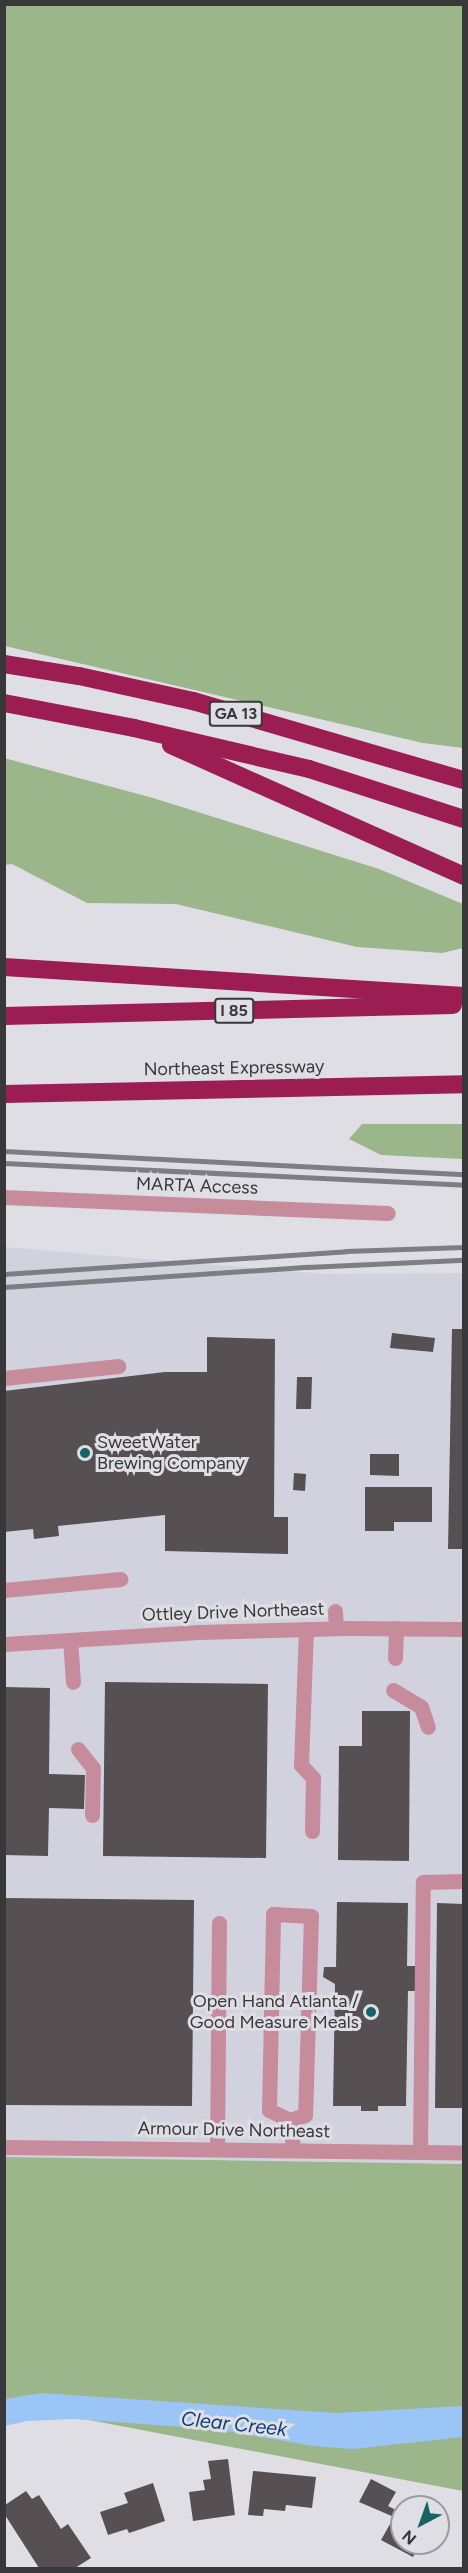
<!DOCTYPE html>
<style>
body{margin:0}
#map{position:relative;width:468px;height:2573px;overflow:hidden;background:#dedee4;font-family:Figtree,sans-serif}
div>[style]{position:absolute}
.built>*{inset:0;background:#d2d2df}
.green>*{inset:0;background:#9ab68a}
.water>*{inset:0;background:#9cc5f7}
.building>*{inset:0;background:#575052}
.minor>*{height:15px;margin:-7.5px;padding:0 7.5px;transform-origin:7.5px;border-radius:7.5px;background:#c78c9c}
.highway>*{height:18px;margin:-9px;padding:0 9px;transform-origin:9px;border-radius:9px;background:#9c1d51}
.rail>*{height:4.5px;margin:-2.25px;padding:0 2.25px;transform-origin:2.25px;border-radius:2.25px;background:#7e7e82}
.dots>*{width:16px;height:16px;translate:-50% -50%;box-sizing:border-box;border:3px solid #dedee4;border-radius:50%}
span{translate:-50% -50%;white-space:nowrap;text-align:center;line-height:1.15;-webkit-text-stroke:6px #dedee4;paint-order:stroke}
.shield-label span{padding:2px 4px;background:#dedee4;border:2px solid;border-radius:4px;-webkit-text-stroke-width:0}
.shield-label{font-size:16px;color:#38383a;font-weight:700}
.street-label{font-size:18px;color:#38383a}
.poi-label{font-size:18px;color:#38383a}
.left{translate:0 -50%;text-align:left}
.right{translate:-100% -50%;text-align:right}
.water-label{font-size:20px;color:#094077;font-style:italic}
.frame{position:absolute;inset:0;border:6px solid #38383a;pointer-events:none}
.north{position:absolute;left:390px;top:2495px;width:60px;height:60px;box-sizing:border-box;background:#dedee4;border:2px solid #9c9ca0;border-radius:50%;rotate:221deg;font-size:16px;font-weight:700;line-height:24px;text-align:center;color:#38383a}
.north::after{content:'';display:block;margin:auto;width:21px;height:27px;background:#166564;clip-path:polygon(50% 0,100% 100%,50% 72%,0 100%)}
</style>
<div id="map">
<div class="built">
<div style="clip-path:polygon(4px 1247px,325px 1274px,463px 1273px,463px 2164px,5px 2157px)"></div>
</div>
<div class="green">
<div style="clip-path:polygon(5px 4px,463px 5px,463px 748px,423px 743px,5px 646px)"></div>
<div style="clip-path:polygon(4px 758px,153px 798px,379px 869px,463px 904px,463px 948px,442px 953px,357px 947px,176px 904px,87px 903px,12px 864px,5px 865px)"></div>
<div style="clip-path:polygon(362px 1124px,463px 1124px,463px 1159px,381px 1155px,349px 1139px)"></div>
<div style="clip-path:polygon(4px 2157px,463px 2164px,463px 2491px,5px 2404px)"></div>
</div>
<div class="water">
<div style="clip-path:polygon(41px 2393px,336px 2413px,463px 2406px,463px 2437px,353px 2449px,313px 2446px,221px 2430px,130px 2423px,73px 2419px,27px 2421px,5px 2426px,5px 2399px)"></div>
</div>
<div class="building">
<div style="clip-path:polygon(452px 1329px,464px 1329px,464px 1549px,448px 1549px)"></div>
<div style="clip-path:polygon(392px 1333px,435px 1338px,433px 1352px,390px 1348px)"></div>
<div style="clip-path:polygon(207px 1337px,275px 1339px,274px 1517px,288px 1517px,288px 1554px,165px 1551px,165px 1515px,58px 1526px,59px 1536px,34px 1539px,33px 1529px,4px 1532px,4px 1391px,165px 1372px,207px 1372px)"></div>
<div style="clip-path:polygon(297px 1377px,312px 1377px,311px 1409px,296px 1409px)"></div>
<div style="clip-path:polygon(370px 1454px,399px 1454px,399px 1476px,370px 1475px)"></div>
<div style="clip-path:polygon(294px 1473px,306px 1474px,305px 1491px,293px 1490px)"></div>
<div style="clip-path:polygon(365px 1487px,432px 1487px,432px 1522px,394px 1522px,394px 1531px,365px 1531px)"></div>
<div style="clip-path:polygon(105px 1682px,268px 1684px,266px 1858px,103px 1856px)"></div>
<div style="clip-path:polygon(4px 1687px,50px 1688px,49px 1774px,85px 1775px,84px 1809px,49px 1808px,48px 1856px,4px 1855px)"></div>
<div style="clip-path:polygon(362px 1711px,410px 1711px,409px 1861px,338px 1860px,339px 1746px,362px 1746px)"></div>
<div style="clip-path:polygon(4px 1898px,194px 1900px,192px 2106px,4px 2105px)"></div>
<div style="clip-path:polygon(337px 1902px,408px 1903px,407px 1966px,416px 1966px,416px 1991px,408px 1991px,406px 2106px,378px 2106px,378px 2111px,361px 2111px,361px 2106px,333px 2106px,335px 1984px,323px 1977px,324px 1967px,336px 1967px)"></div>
<div style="clip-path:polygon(437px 1903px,464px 1904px,464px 2108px,435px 2108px)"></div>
<div style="clip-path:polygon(228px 2459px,235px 2515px,193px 2521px,189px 2492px,205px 2490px,203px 2480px,211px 2479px,208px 2461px)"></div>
<div style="clip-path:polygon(253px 2471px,316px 2477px,312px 2508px,286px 2505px,285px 2511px,264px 2509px,263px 2516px,248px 2515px)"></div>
<div style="clip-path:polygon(371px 2479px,396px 2492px,388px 2506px,396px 2510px,398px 2507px,402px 2509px,402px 2543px,420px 2543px,413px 2557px,381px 2540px,394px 2517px,359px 2502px)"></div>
<div style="clip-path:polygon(153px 2483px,165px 2521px,129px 2533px,127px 2529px,108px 2535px,100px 2512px,128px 2503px,124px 2493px)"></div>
<div style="clip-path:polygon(26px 2491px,32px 2499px,39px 2495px,61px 2529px,68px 2524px,91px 2558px,75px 2568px,39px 2568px,5px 2515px,5px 2505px)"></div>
</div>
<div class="minor">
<div style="left:4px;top:1197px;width:384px;rotate:2.4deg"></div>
<div style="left:4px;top:1378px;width:115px;rotate:-6deg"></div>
<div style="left:4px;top:1590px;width:117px;rotate:-5.4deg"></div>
<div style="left:335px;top:1611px;width:17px;rotate:87deg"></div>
<div style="left:306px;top:1629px;width:136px;rotate:92.1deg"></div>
<div style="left:301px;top:1765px;width:18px;rotate:47deg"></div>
<div style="left:313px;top:1778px;width:53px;rotate:91.1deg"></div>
<div style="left:70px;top:1640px;width:42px;rotate:85.9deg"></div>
<div style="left:4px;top:1644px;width:195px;rotate:-3.5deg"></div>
<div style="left:199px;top:1632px;width:148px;rotate:-1.5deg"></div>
<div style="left:347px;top:1628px;width:117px;rotate:0.5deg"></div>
<div style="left:395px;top:1658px;width:30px;rotate:-88deg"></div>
<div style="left:393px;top:1690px;width:33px;rotate:31deg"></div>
<div style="left:421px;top:1707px;width:21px;rotate:71deg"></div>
<div style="left:78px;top:1749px;width:24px;rotate:52deg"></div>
<div style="left:93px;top:1768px;width:47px;rotate:91.2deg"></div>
<div style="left:273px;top:1914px;width:38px;rotate:3deg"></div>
<div style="left:311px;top:1916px;width:199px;rotate:91.7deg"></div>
<div style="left:305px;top:2115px;width:16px;rotate:162deg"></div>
<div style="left:290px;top:2120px;width:23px;rotate:-155deg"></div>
<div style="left:269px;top:2110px;width:196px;rotate:-88.8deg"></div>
<div style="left:290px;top:2120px;width:30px;rotate:84deg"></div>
<div style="left:4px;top:2147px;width:460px;rotate:0.7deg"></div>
<div style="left:217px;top:2149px;width:226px;rotate:-89.5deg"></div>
<div style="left:420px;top:2152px;width:270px;rotate:-89.4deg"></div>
<div style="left:423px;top:1882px;width:41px;rotate:-1.4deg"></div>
</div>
<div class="highway">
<div style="left:4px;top:664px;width:76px;rotate:9.1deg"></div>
<div style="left:79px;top:676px;width:117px;rotate:12.4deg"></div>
<div style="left:193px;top:701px;width:282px;rotate:16.3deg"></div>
<div style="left:4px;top:703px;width:132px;rotate:10.9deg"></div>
<div style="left:134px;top:728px;width:180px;rotate:13.2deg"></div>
<div style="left:309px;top:769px;width:163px;rotate:17.9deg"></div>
<div style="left:171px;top:745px;width:321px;rotate:24.1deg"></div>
<div style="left:4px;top:967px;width:461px;rotate:3.6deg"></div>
<div style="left:4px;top:1016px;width:449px;rotate:-1.4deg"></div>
<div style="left:4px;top:1094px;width:460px;rotate:-1.2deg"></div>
</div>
<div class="rail">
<div style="left:4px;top:1151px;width:461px;rotate:2.9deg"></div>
<div style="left:4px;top:1163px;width:461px;rotate:2.7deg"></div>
<div style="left:4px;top:1274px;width:343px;rotate:-3.8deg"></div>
<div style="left:346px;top:1251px;width:118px;rotate:-1.9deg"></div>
<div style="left:4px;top:1287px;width:304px;rotate:-3.8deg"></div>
<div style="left:307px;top:1267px;width:157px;rotate:-2.6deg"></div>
</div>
<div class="dots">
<div style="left:85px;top:1453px;background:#166564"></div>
<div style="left:371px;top:2012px;background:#166564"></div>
</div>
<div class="shield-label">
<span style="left:236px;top:714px">GA 13</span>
<span style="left:234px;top:1011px">I 85</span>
</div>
<div class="street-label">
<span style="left:234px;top:1068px;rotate:-1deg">Northeast Expressway</span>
<span style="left:197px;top:1186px;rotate:2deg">MARTA Access</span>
<span style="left:233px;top:1612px;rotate:-2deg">Ottley Drive Northeast</span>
<span style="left:234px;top:2130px;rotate:1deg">Armour Drive Northeast</span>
</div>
<div class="poi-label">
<span class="left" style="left:97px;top:1453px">SweetWater<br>Brewing Company</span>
<span class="right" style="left:359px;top:2012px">Open Hand Atlanta /<br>Good Measure Meals</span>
</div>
<div class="water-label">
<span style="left:234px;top:2424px;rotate:6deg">Clear Creek</span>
</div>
<div class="frame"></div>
<div class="north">N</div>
</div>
